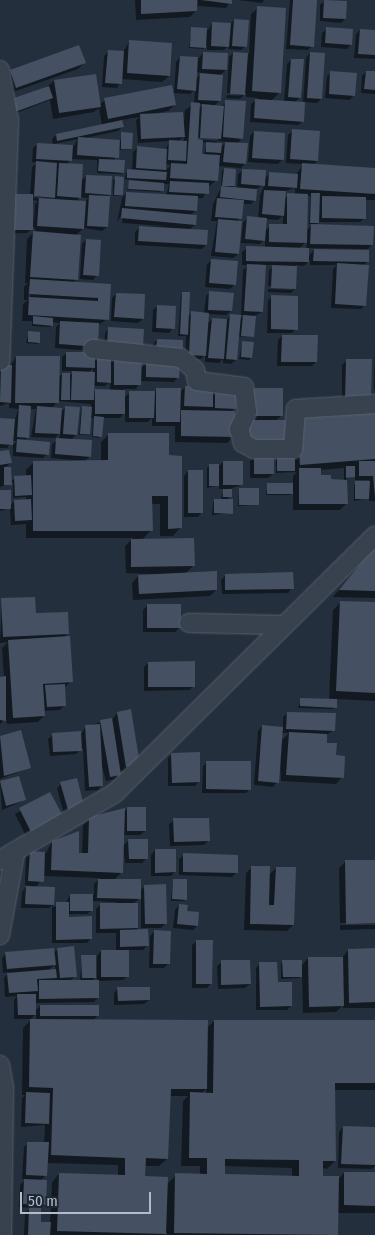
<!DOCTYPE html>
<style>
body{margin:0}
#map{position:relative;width:375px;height:1235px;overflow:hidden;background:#242f3e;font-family:"Fira Sans Condensed",sans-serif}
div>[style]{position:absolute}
.shadow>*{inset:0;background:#0007}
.building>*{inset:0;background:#455162}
.roads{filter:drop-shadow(0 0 1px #565f6c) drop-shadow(0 0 1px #565f6c)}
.minor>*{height:18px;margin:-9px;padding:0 9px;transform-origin:9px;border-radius:9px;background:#38414e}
span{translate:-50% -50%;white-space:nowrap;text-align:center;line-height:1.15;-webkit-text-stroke:5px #1d2633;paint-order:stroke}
.scale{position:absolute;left:20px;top:1192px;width:131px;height:22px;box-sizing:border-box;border:2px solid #b4bcc9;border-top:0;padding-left:6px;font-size:15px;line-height:18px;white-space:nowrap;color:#b4bcc9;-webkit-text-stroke:4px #1d2633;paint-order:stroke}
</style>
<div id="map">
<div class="shadow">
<div style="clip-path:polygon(135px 0,195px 0,196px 11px,190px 17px,136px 20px)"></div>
<div style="clip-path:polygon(198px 0,231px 0,226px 8px,198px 6px)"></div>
<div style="clip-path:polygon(237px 0,264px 0,262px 3px)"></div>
<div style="clip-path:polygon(290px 0,315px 0,312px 46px,308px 50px,286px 49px)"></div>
<div style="clip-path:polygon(325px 1px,345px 19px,341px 23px,320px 21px,320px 5px)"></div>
<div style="clip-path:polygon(258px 8px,280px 92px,271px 101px,284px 102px,287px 64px,291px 60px,300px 97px,295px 102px,303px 103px,306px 58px,310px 53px,321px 99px,317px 103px,304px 102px,303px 121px,298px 125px,250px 122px,251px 104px,258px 98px,246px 97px,246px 93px,240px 99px,226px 98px,227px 95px,242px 96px,227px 93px,229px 57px,233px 53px,249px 54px,251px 14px)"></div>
<div style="clip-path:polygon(234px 20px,246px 46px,241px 50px,228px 49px,228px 46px,224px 50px,207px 50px,207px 45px,203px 49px,189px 48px,192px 28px,208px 30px,212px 23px,230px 24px)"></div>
<div style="clip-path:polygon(327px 29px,351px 44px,347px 49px,321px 47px,322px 33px)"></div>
<div style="clip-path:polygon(360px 30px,375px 31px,375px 59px,354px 58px,356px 34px)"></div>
<div style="clip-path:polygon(129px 42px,169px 76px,162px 82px,122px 79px,117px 88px,102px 87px,104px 56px,108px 52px,123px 52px)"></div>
<div style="clip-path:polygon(evenodd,203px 53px,226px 70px,219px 76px,220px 100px,214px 106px,222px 107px,226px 101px,242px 138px,237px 144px,245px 164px,241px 168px,218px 166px,217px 180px,208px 187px,203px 198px,197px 198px,196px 210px,190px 216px,195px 225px,189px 230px,207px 231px,206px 245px,202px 249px,135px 245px,135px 232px,140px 227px,164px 226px,122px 223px,123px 213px,117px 222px,122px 198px,126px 193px,166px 196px,169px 184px,163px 184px,160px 192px,127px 190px,131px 180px,123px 179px,122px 195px,113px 196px,113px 180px,125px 178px,126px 173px,132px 171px,133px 152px,137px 148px,165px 150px,170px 141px,138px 143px,136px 120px,140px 117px,121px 120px,122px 127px,118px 131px,85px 138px,120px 141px,122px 134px,131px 149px,118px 150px,114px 161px,123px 172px,121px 174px,97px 173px,97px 160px,71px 159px,67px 164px,81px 181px,86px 176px,110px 194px,107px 198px,107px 227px,102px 231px,84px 228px,76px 235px,77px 279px,73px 283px,110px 285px,108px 319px,98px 325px,92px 351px,55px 348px,56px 327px,60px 323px,52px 322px,50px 327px,32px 326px,32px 321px,22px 321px,23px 304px,28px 300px,24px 300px,24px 287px,28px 283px,25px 283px,27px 239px,36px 230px,34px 227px,27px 233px,4px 234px,27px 197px,51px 199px,30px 195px,32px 167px,37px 163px,32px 162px,33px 148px,38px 144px,53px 145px,52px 139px,56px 135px,102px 126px,99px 108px,94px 112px,53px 119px,50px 100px,11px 115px,54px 81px,100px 104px,105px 100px,175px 105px,168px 111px,158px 113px,184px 123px,185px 110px,194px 104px,195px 90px,190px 94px,174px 93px,176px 62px,180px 57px,199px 58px,203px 53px,196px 72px,202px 73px,196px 79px,196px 72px,203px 53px,199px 104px,204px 104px,199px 109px,199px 104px,203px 53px,184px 136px,183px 142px,178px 142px,184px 136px,203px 53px,194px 137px,218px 138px,218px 141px,194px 139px,194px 137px,203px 53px,78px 139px,74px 146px,53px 145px,53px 144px,78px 139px,203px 53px,218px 141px,226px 142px,220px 148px,215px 144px,218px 141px,203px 53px,202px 142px,207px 143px,204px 155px,201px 155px,202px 142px,203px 53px,165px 164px,171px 165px,165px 171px,165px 164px,203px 53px,80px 197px,88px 198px,85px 202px,76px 202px,80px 197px,203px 53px,32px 200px,38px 201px,35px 204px,34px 226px,32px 200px,203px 53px,29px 285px,31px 285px,30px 300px,28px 300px,29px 285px)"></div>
<div style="clip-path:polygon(84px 63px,78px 69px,10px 93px,4px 77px,10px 71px)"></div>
<div style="clip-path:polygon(331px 72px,354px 95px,350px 100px,325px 98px,327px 77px)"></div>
<div style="clip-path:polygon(366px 72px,375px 73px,375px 94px,361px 93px,362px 76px)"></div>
<div style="clip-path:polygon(evenodd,293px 131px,317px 161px,313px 165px,375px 169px,375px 200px,365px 200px,365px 218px,360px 222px,319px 222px,315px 226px,372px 244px,368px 249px,308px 248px,308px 257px,314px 250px,368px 261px,363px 266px,365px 305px,361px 309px,331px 308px,333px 269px,337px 265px,310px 265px,310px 260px,304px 266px,296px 265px,295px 289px,291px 293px,268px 292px,268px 289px,293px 290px,293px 288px,268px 286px,269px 270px,274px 265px,264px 265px,262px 312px,254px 316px,253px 336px,238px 337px,236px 360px,231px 364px,223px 363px,223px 359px,219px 363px,205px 362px,205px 355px,201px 359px,185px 359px,186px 336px,178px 336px,181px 295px,183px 293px,188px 317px,192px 313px,204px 313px,206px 296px,210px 292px,231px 311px,226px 315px,208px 314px,207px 324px,212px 319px,226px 320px,231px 316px,239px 320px,244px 315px,241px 315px,243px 270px,248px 265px,242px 265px,242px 252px,247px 248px,265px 248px,265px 239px,260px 244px,241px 243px,243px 222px,248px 218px,258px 219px,260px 195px,265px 184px,256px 189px,255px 200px,251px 204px,242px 204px,238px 222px,238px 254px,233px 258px,211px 256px,217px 221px,211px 221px,213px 204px,221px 188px,222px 171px,224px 169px,234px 186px,231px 188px,237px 189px,238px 174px,243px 170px,264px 179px,270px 173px,296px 175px,303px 164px,286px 163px,288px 135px,293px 131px,295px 188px,295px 195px,284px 198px,285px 191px,295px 188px,293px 131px,306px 196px,310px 196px,309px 224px,313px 224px,306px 231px,306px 196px,293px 131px,283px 215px,283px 226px,270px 226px,265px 231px,266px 219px,278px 220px,283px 215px,293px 131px,307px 241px,306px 249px,299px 249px,307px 241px)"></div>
<div style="clip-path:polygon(254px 132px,282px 160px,278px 164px,248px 162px,250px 136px)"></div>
<div style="clip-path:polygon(86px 240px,97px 275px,93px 280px,80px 279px,82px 244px)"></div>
<div style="clip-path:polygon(212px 260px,234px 285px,230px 289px,205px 287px,207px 264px)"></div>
<div style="clip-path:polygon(116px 294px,143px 319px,138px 323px,111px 321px,112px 298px)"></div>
<div style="clip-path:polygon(272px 296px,296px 329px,292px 333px,267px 333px,268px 301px)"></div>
<div style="clip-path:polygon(158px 306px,173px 328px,169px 333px,152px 332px,153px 310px)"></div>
<div style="clip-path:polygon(109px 328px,142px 330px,104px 350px,105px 333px)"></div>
<div style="clip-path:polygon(29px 332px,39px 342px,37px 344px,26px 343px)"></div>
<div style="clip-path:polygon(282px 336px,316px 362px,312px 366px,277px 366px,278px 340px)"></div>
<div style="clip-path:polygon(157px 340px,182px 354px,152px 357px,153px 344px)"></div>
<div style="clip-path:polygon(242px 343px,251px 358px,249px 360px,239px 359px)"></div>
<div style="clip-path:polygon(375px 347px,375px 389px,374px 389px)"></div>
<div style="clip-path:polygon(evenodd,67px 353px,94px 360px,98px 356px,110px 361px,115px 356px,140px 369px,147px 362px,178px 377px,174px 382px,140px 381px,136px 389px,124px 389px,124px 398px,130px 392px,154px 392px,157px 389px,179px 393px,185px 387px,212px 396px,216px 392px,235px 408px,231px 412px,234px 436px,227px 443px,175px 442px,175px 426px,152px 426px,152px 418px,148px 422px,125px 422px,125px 412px,120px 418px,102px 418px,99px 438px,92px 437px,93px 418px,90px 418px,89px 434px,79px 435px,81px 409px,91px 408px,91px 404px,58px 401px,52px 408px,61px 412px,66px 407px,76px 435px,71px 440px,90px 456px,84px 462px,101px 462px,101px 442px,109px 434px,167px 457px,180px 528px,173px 536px,160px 536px,160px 504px,151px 504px,151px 530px,142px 540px,193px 566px,185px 574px,216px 590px,210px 596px,133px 600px,132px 583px,138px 576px,174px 575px,126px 573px,125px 546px,133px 538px,26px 538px,26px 524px,11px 525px,10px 508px,0 511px,0 492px,10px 506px,14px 501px,26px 501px,26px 497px,13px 498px,13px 482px,0 487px,0 453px,10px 463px,5px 468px,10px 482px,15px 478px,26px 477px,26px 470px,34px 462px,73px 460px,51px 458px,52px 444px,59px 439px,60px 433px,55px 438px,31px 437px,36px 409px,30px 409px,28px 437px,24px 441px,48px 454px,43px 458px,13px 456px,13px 445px,17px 441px,12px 441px,7px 448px,0 448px,0 419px,15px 420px,18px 409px,9px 408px,9px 403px,0 406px,0 368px,10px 366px,16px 357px,58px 378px,62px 374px,69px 376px,74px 371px,62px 371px,62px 357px,67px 353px,93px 368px,93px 373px,88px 373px,93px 368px,67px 353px,110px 382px,110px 391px,93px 391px,93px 386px,105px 386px,110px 382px)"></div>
<div style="clip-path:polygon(347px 360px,366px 405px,342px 405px,342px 365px)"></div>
<div style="clip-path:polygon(249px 394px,282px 415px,246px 448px,245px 426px)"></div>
<div style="clip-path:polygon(evenodd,375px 409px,375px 501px,369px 501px,369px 498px,354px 501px,354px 485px,369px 483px,369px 480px,355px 480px,355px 476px,346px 479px,346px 504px,340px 510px,293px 510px,293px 492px,290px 495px,266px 495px,268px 484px,293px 484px,293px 476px,297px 472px,276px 473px,276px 457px,375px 409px,344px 468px,344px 481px,320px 477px,320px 470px,344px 468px)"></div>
<div style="clip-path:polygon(255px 457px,273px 474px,268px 478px,250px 478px,250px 461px)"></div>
<div style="clip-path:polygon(223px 462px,241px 485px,230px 489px,230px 496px,226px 501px,232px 513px,212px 515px,213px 502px,221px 500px,224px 489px,219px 489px,219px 485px,207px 488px,207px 467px,218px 467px)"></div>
<div style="clip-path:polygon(188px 471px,202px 512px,198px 517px,184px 517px,184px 476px)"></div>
<div style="clip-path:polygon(239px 490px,258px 505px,238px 506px)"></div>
<div style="clip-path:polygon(375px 550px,375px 598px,333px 597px,365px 558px)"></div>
<div style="clip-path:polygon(226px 575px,292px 588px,288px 593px,222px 594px,221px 580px)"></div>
<div style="clip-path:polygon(2px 600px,68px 633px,63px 638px,71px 681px,65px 687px,65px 705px,60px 710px,44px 711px,44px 716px,38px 722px,7px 724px,6px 718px,0 724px,0 678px,4px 678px,2px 648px,8px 642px,0 643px)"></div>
<div style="clip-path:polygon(341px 602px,375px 603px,375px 701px,336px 699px,334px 709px,298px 708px,301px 699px,329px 700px,333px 610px)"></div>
<div style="clip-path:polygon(147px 606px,180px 627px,175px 632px,143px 632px,143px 610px)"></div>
<div style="clip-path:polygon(148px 663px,194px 686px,189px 690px,144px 691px,144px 667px)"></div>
<div style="clip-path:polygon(117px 713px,134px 769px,120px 771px,116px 779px,106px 781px,101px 763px,102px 785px,98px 790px,85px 791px,83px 748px,76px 754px,50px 756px,48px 739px,53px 735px,82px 733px,86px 726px,113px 719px)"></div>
<div style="clip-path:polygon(evenodd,288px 713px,334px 730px,326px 735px,326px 744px,342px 777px,336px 784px,281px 781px,280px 752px,277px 782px,273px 787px,254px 785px,258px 731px,262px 726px,283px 728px,283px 717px,288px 713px,281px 733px,289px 733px,281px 741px,281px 733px)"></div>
<div style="clip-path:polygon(20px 732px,29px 768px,0 779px,0 737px)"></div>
<div style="clip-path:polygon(172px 754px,199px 781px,195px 786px,168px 786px,168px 758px)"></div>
<div style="clip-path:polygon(207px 762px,250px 789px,246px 793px,202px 793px,203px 766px)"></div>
<div style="clip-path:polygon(0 782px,25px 800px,2px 810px)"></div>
<div style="clip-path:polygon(61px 784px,83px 805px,64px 814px,57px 788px)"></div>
<div style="clip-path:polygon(50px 794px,61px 816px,26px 836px,15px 814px)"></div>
<div style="clip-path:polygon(evenodd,128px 808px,145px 831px,140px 835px,123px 835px,121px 873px,114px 880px,139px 891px,145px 886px,166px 923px,161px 928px,141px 928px,141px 897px,133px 904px,136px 904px,137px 931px,147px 946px,143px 950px,127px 950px,128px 976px,123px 980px,98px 981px,98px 997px,94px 1002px,35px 1003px,35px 1011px,40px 1006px,98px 1015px,93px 1021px,207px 1028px,214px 1021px,375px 1021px,375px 1090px,334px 1090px,335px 1161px,327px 1169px,322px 1168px,321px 1177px,337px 1180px,344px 1173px,375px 1173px,375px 1213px,337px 1213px,336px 1235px,167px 1235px,167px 1232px,164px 1235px,24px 1235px,25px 1213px,30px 1208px,19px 1207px,20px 1185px,26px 1179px,22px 1179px,24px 1147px,28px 1143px,44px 1144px,45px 1125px,21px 1127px,22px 1098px,25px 1095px,22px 1095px,23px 1028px,31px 1020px,36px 1020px,36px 1014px,31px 1019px,14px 1019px,14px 1000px,17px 996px,5px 997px,4px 978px,9px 972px,3px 973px,2px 958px,6px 953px,53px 953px,58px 949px,75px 976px,70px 981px,80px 981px,82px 956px,95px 978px,92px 981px,97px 981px,97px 956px,101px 951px,116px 951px,116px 933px,96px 933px,96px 909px,100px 905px,119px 902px,92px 901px,92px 910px,87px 914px,68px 914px,68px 918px,91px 938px,87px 943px,52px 943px,52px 905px,49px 908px,21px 908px,22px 892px,26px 887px,36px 888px,25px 885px,26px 856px,30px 852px,46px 853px,52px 842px,82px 854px,83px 825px,90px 818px,124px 812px,128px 808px,43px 876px,100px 878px,94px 884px,94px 895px,70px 895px,66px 903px,53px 907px,53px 888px,36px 888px,43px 876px,128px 808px,55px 964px,55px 970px,48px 971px,55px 964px,128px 808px,206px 1089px,206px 1094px,201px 1094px,206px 1089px,128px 808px,169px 1096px,188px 1096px,183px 1101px,181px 1166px,200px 1166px,200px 1175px,176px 1175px,167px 1184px,144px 1177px,144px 1166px,159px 1166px,167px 1159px,169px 1096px,128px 808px,47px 1163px,118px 1165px,118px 1176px,59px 1174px,52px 1182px,50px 1224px,39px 1223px,41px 1208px,45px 1204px,40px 1181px,46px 1175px,47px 1163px,128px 808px,223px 1166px,292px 1168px,292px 1177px,223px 1176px,223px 1166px)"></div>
<div style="clip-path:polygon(174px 820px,208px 841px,204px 845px,170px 846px,169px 824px)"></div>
<div style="clip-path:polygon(129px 840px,147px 858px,142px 863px,125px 863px,123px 846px)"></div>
<div style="clip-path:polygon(155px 850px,175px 872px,171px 876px,151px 876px,151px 855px)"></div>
<div style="clip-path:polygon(184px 855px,237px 872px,232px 877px,179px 875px,179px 859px)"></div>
<div style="clip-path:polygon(375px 861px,375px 922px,340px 923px,339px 868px,345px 862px)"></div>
<div style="clip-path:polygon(252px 867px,268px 876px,276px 868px,293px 925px,287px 931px,244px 930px,246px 873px)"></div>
<div style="clip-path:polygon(173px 880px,186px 899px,184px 901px,171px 901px)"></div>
<div style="clip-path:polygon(179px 905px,197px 926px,193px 930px,173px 928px,175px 910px)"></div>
<div style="clip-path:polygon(340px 925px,375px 925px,375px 929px,340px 930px)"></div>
<div style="clip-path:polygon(155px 931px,168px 964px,164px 968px,149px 968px,150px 936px)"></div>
<div style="clip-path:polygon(197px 941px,211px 983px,207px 988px,192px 988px,192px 945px)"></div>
<div style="clip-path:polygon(348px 950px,375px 950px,375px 1008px,343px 1008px,343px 1005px,336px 1012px,303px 1013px,302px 975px,299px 978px,281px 979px,281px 963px,301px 966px,308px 958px,342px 958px)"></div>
<div style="clip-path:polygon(222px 962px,250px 984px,245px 988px,218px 989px,217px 966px)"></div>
<div style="clip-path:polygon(260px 963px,291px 1006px,287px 1010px,256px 1010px,256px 968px)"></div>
<div style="clip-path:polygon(118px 988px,149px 1000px,144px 1004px,114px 1005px,114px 993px)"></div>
<div style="clip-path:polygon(343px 1127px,375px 1129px,375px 1166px,372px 1169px,338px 1168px,339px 1132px)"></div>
</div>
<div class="building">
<div style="clip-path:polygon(141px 0,197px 0,197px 11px,141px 14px)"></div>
<div style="clip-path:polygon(201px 0,232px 0,232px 4px)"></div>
<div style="clip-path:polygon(293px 0,317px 0,314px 47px,290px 45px)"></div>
<div style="clip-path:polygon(324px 0,347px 1px,346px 19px,323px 18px)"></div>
<div style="clip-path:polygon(257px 6px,286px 8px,281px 93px,252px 91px)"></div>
<div style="clip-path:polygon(234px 19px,249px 20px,247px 47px,232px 46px)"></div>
<div style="clip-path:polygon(212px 22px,231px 23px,229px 47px,211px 46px)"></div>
<div style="clip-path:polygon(191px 27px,207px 28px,206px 48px,190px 47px)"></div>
<div style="clip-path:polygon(326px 27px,353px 29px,352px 45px,325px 43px)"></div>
<div style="clip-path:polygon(360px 29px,375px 30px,375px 55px,358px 54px)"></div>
<div style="clip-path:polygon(129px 40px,172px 43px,170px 76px,127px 73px)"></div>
<div style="clip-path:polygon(79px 45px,86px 63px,16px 88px,10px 70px)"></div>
<div style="clip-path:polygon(108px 50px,124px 51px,122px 84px,105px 83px)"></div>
<div style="clip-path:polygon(203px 52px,228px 53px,227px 70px,202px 69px)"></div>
<div style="clip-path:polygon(233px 52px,248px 53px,245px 95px,230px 94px)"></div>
<div style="clip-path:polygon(310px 52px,325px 53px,322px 99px,307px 98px)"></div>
<div style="clip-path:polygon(180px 56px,198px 57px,196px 91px,177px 89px)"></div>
<div style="clip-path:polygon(291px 59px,304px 59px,301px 98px,288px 97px)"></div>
<div style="clip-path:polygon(330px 71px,357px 73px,355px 96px,329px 94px)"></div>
<div style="clip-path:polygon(366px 71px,375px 71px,375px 90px,364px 89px)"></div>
<div style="clip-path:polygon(200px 73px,223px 75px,221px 101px,198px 100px)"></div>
<div style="clip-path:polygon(96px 74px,101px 107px,59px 113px,54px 80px)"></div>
<div style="clip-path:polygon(172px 85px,176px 105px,108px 119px,104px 98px)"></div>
<div style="clip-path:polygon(49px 86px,53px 98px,15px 112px,11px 99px)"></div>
<div style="clip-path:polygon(255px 99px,305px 102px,304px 122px,254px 118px)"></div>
<div style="clip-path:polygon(225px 100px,246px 101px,243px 139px,223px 137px)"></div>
<div style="clip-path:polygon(191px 102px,200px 103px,198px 139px,203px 140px,202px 154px,220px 155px,218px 181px,170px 178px,171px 163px,187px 164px)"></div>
<div style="clip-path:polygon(202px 104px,224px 106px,221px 139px,200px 138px)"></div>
<div style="clip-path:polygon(183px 112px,185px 137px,141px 139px,140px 114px)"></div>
<div style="clip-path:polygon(122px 120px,124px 127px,57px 141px,56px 134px)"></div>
<div style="clip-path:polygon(292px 129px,320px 131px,318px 161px,290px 159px)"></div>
<div style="clip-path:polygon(254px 131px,285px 133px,284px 160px,252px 158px)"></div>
<div style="clip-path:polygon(121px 132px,133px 133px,132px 149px,121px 149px)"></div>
<div style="clip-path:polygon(78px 137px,120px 140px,119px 158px,77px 155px)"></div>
<div style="clip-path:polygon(169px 140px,187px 141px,186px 161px,168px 160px)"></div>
<div style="clip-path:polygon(206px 142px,222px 143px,221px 153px,206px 152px)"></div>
<div style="clip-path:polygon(225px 142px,248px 143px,246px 164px,223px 162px)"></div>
<div style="clip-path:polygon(37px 143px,73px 145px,72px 161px,36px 159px)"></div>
<div style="clip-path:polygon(137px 146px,167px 149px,166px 170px,136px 168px)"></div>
<div style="clip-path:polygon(99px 159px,125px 160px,124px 173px,98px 171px)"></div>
<div style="clip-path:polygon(36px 161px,57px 163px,55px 198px,34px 196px)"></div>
<div style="clip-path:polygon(59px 163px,83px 164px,81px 198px,57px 196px)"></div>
<div style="clip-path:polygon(302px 163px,375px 168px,375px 194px,300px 189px)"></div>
<div style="clip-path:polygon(224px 168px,236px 169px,235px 186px,222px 186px)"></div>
<div style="clip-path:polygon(127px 169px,167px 172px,166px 180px,127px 178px)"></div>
<div style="clip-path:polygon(242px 169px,266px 170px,265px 186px,241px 184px)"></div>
<div style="clip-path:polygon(269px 172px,298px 174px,297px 188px,268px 186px)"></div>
<div style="clip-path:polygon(86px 175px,112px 176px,111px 195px,85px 193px)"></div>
<div style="clip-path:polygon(115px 176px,124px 177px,123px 195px,114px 195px)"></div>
<div style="clip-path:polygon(129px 180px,164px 183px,164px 191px,128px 189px)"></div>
<div style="clip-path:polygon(170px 181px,209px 183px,209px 194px,169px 192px)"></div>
<div style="clip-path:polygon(221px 186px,257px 189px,256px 201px,220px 197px)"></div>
<div style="clip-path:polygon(264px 190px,286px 191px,284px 216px,262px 214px)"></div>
<div style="clip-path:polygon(126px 192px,198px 196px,197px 211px,125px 206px)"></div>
<div style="clip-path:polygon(287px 193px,308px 194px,307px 243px,269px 242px,269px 224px,287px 224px)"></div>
<div style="clip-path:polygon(311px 193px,320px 193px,319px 223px,310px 223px)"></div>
<div style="clip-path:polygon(8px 194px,33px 194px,33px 230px,8px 230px)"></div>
<div style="clip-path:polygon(89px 195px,110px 196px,108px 227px,87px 226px)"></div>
<div style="clip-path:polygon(322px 196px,366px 197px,366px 219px,322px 218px)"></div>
<div style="clip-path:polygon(39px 198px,86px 201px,84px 229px,37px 226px)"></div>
<div style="clip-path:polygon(217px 198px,244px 200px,242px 219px,215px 217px)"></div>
<div style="clip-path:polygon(122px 208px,197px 215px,196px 225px,121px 218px)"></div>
<div style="clip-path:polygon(247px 216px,267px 218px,265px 241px,245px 239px)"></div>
<div style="clip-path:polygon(218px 219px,242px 221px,239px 254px,215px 252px)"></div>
<div style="clip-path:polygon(311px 224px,374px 226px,373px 245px,310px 244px)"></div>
<div style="clip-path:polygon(139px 226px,208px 230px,207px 245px,138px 241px)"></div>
<div style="clip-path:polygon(33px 231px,81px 235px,78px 280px,30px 277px)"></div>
<div style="clip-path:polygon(86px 239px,101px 240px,99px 276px,83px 275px)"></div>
<div style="clip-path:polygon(246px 246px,309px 248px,309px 262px,246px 261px)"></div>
<div style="clip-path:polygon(314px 249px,369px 250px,369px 262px,313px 261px)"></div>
<div style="clip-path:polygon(211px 259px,238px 261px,236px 285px,209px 283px)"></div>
<div style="clip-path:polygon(337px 263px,369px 265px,366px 306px,335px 304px)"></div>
<div style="clip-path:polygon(247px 264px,266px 265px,263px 312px,244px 311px)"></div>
<div style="clip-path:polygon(272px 265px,297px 266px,296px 289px,271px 288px)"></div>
<div style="clip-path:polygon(30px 279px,111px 284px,109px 320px,28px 315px,29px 297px,98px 301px,98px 298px,29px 294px)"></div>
<div style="clip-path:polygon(209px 291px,234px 293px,232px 311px,208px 310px)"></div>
<div style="clip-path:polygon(182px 292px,190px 292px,188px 335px,180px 334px)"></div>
<div style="clip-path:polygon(116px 293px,145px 294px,144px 319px,114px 317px)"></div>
<div style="clip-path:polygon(271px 295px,298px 296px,298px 330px,271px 329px)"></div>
<div style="clip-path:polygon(157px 305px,176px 306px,175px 329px,156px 328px)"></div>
<div style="clip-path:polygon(191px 311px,209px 313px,206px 356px,189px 355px)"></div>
<div style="clip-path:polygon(230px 314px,241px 315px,237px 360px,226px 359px)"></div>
<div style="clip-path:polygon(243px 315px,256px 316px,254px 337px,241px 336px)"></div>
<div style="clip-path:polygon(33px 316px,53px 318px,53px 326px,33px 324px)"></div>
<div style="clip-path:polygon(212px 318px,227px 319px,224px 359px,208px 358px)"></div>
<div style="clip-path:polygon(60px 321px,99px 323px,98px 347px,59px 344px)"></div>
<div style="clip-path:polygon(108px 327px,144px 329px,143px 348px,107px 346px)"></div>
<div style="clip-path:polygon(28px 331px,40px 332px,40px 343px,28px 342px)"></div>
<div style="clip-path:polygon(282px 335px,318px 335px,317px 362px,281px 362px)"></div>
<div style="clip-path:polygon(157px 339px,183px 340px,183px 355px,156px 353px)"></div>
<div style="clip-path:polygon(242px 341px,254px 342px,252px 358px,241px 357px)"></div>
<div style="clip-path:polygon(66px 352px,95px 352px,95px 368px,66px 367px)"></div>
<div style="clip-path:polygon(97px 355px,111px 355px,111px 383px,97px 382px)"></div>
<div style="clip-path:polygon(114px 355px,142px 356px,141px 385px,114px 385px)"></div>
<div style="clip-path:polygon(16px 356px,60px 356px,59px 403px,15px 403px)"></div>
<div style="clip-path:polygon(346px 359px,372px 359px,371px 402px,345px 401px)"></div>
<div style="clip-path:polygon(146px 361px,180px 362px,179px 378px,146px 377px)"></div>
<div style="clip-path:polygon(1px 365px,12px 365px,11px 403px,0 402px)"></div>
<div style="clip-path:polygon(72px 371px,95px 372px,94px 400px,71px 400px)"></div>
<div style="clip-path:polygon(62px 373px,70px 373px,70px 400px,61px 400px)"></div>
<div style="clip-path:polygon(185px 386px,213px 386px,213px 407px,184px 406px)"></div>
<div style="clip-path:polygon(156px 388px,181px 388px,180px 422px,156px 422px)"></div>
<div style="clip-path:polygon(252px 388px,283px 388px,283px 416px,253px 416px)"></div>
<div style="clip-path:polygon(95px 389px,125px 390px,125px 414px,95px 414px)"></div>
<div style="clip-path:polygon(129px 391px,155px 391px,154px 418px,129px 418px)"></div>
<div style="clip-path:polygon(215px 391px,237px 391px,236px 409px,215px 408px)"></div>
<div style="clip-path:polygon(19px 405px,31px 406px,29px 438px,17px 437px)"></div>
<div style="clip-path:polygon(37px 406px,62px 408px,60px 434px,35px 433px)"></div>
<div style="clip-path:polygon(65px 406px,80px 407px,77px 435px,63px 434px)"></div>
<div style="clip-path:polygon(82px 406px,92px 407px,90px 434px,80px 434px)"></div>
<div style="clip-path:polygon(375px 407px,375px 459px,300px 465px,296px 413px)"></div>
<div style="clip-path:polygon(181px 410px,235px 411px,235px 437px,181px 436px)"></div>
<div style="clip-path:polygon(94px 416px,104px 417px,102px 437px,93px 436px)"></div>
<div style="clip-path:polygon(0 418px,15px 419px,13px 445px,0 444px)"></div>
<div style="clip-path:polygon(249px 420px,288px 420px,288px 444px,249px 444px)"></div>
<div style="clip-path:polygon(108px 433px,169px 433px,169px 455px,182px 456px,182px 528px,168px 529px,168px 496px,152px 496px,153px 531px,33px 531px,33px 461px,108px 460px)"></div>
<div style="clip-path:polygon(56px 438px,92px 440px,91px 457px,55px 454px)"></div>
<div style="clip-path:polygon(17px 439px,50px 442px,49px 455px,16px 452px)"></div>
<div style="clip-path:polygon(9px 450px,12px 463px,0 465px,0 451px)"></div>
<div style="clip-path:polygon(277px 454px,295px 454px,295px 471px,277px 471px)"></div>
<div style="clip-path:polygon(254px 456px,274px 456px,274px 474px,254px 474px)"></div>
<div style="clip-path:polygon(223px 461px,243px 461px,243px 485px,223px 485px)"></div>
<div style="clip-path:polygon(359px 461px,375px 461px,375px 498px,373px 476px,359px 476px)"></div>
<div style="clip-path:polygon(209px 464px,219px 464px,219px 486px,209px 486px)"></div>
<div style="clip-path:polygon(346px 466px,355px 466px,355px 477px,346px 478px)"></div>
<div style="clip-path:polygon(4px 467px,11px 467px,12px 485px,4px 485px)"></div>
<div style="clip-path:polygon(299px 468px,321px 468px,321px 475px,331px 475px,331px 479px,347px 480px,348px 504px,299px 504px)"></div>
<div style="clip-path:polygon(188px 470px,203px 470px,203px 513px,188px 513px)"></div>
<div style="clip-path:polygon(31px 475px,32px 495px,15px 496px,14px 476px)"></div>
<div style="clip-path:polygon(355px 481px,370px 481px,369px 499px,355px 499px)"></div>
<div style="clip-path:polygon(267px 483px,293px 483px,293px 494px,267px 494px)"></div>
<div style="clip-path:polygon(239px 488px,259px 488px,259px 505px,239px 505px)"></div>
<div style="clip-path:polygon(223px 489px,232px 489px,232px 497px,223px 497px)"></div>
<div style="clip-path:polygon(0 490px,11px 490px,11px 509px,0 509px)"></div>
<div style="clip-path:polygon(31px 499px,32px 520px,15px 521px,14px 500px)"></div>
<div style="clip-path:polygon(214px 499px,233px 499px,233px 514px,214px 513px)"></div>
<div style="clip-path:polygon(194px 538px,195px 566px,131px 567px,131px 539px)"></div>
<div style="clip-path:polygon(372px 549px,375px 549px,375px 591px,339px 590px)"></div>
<div style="clip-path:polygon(217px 571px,217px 590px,139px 594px,138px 575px)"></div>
<div style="clip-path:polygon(293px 572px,294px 589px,225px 590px,225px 574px)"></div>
<div style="clip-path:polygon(35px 597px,36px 613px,68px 612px,69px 634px,3px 637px,1px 598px)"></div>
<div style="clip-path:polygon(340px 601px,375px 602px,375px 693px,336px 691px)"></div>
<div style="clip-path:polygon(147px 604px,181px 604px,181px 628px,147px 628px)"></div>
<div style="clip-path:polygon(70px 636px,73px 682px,43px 684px,45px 716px,13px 718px,8px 640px)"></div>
<div style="clip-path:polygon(195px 661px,195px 687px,148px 687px,148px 662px)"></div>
<div style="clip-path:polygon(6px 676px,6px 721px,0 720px,0 677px)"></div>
<div style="clip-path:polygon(65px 684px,66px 706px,47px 707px,45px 685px)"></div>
<div style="clip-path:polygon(300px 698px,337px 699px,337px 708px,300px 706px)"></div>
<div style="clip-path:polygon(131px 709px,140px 765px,126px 767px,117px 712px)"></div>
<div style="clip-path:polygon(287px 712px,336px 713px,335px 731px,286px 729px)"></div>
<div style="clip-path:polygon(112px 718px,121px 775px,110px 777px,100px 720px)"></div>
<div style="clip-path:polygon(100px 724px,103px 786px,89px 787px,85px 725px)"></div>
<div style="clip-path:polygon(262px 725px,283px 727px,279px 783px,258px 781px)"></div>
<div style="clip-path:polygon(21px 730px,31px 768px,4px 776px,0 736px)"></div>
<div style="clip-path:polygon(81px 731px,82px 751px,53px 752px,52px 733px)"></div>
<div style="clip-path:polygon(289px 732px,327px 734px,327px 743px,337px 743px,336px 755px,345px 756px,344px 778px,286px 775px)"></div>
<div style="clip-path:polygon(200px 752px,200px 782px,172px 783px,171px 753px)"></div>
<div style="clip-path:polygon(206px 761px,251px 761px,251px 790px,206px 789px)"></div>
<div style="clip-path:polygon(19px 776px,26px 800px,6px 806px,0 781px)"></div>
<div style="clip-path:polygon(77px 778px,84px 806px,68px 810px,60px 782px)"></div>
<div style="clip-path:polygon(50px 792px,63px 816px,31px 832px,19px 808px)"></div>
<div style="clip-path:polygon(127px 807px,146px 807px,146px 831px,127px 831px)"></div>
<div style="clip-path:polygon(125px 808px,123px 873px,51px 870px,52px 841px,79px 831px,79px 853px,88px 853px,89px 817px)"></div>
<div style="clip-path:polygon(173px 818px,209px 818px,210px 841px,174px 842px)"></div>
<div style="clip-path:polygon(128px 839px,148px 839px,148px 859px,129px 859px)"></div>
<div style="clip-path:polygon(155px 849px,176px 849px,176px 872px,155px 873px)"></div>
<div style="clip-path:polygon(30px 851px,45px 852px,44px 882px,28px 881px)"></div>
<div style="clip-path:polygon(183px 853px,238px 855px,238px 873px,183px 872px)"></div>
<div style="clip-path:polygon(345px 860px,375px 860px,375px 923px,346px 924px)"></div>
<div style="clip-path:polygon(251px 866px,270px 866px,269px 905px,274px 905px,276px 867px,296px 867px,294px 925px,250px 924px)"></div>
<div style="clip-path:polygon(98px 879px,141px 879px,141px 899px,97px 898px)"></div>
<div style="clip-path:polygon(173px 879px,187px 879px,187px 900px,172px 899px)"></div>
<div style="clip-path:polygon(166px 884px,167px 924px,145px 924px,144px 885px)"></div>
<div style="clip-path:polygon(26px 886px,55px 887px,54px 905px,25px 904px)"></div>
<div style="clip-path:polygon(70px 894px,93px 894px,93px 911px,70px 911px)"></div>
<div style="clip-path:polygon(56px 902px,69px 902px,69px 917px,92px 916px,92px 939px,56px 940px)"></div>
<div style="clip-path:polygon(100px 903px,138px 903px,138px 928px,100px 929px)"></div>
<div style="clip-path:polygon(179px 904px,188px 905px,187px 911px,199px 912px,198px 926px,177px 924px)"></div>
<div style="clip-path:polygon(148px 929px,149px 946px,120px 947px,120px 930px)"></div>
<div style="clip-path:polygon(154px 930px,171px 931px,170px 964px,153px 964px)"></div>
<div style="clip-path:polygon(196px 940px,213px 940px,212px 984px,196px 984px)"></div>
<div style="clip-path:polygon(74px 946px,77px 977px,60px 978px,57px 948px)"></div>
<div style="clip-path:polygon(54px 948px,56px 965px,7px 969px,5px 952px)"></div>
<div style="clip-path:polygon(375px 948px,375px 1002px,349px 1003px,348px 949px)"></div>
<div style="clip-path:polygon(101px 950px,129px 950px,129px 977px,101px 977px)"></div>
<div style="clip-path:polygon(81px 955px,96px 955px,96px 978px,82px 978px)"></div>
<div style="clip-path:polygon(308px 957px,343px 957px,344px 1006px,309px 1007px)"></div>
<div style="clip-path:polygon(221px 960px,250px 960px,251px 984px,221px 985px)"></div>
<div style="clip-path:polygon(282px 960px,302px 960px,302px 977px,283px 977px)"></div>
<div style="clip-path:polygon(259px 962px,277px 962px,278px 982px,292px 982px,292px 1006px,260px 1007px)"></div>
<div style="clip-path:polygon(56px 969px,57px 978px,37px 979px,38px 991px,9px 993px,7px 973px)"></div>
<div style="clip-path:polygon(39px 980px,99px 980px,99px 998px,39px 999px)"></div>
<div style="clip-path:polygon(117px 987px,150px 987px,150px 1000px,118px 1001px)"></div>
<div style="clip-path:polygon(17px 994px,36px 994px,36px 1015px,18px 1015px)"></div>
<div style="clip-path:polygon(40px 1005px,99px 1005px,99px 1016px,40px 1016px)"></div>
<div style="clip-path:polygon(30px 1019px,208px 1020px,207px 1089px,171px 1089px,168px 1159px,146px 1158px,145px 1176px,168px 1177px,166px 1234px,57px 1231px,59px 1173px,125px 1175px,125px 1158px,51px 1155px,53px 1088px,29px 1087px)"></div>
<div style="clip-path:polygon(evenodd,214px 1020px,375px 1020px,375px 1083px,335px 1083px,336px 1161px,323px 1161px,323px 1176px,339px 1176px,338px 1235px,174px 1233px,175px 1173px,207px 1174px,207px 1158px,189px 1158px,190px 1092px,213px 1093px,214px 1020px,225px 1159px,299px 1160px,299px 1176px,225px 1174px,225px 1159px)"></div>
<div style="clip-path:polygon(26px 1092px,50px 1093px,49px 1124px,25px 1123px)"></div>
<div style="clip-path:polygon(343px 1126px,375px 1127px,375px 1165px,341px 1164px)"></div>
<div style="clip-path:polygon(27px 1142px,49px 1142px,47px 1176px,26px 1175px)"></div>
<div style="clip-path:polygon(344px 1172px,375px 1172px,375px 1206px,344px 1205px)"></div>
<div style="clip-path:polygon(24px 1179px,47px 1180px,46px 1205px,23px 1204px)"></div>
<div style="clip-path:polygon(29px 1207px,41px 1208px,41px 1222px,51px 1222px,50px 1235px,28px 1235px)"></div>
</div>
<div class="roads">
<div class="minor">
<div style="left:0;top:70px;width:52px;rotate:80deg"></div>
<div style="left:9px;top:121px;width:240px;rotate:92.1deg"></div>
<div style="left:93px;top:349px;width:88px;rotate:5.8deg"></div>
<div style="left:181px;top:358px;width:18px;rotate:41deg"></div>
<div style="left:195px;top:370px;width:11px;rotate:80deg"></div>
<div style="left:197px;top:381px;width:47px;rotate:7.3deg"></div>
<div style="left:244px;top:387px;width:25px;rotate:83deg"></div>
<div style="left:247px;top:412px;width:19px;rotate:115deg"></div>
<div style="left:239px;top:429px;width:15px;rotate:74deg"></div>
<div style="left:243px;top:443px;width:13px;rotate:29deg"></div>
<div style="left:254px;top:449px;width:39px"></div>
<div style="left:293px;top:449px;width:40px;rotate:-85.7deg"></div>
<div style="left:296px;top:409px;width:79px;rotate:-3.6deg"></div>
<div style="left:189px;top:623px;width:95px;rotate:1.2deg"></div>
<div style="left:0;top:860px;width:133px;rotate:-30.2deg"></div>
<div style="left:115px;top:793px;width:366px;rotate:-44.7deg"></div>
<div style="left:0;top:935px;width:83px;rotate:-79.6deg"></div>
<div style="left:0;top:1065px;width:22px;rotate:80deg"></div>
<div style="left:4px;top:1087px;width:148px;rotate:90.8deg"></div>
</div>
</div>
<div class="scale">50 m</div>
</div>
